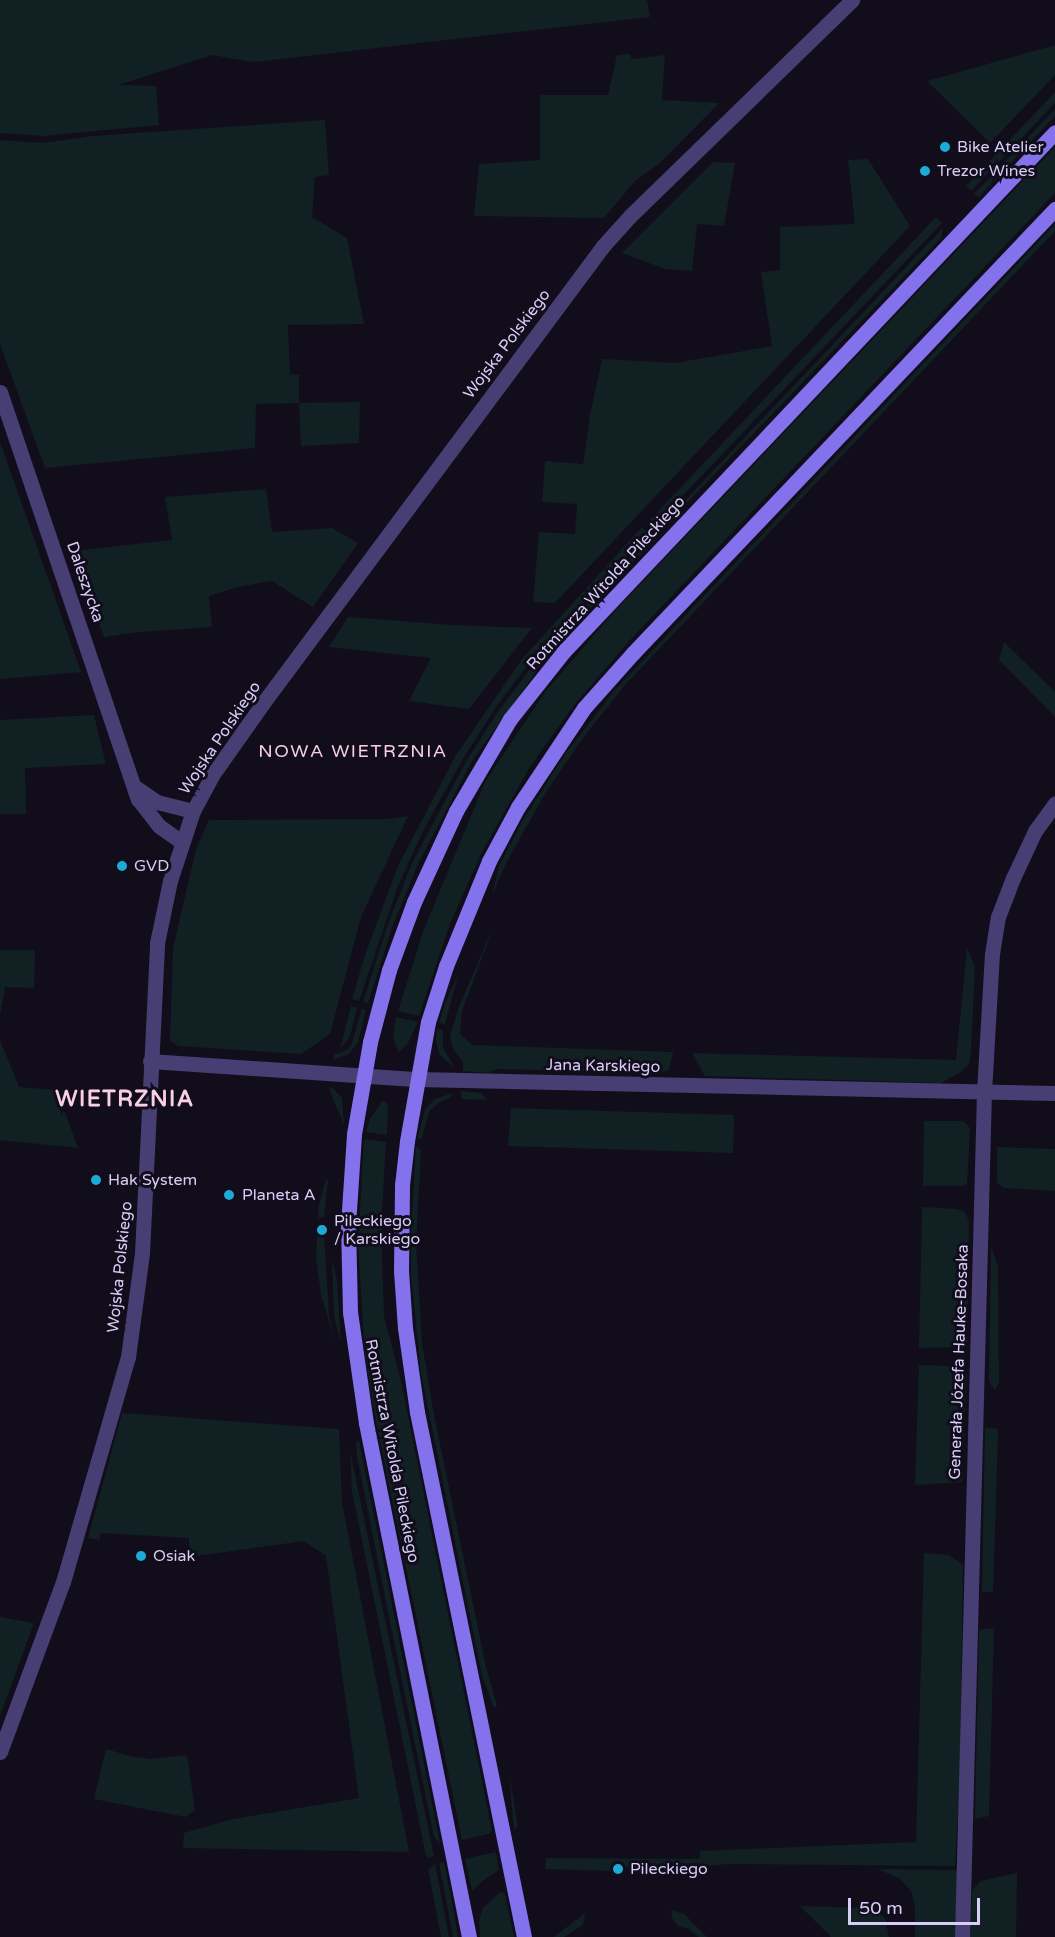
<!DOCTYPE html>
<meta charset="utf-8">
<style>
body{margin:0}
#map{position:relative;width:1055px;height:1937px;overflow:hidden;background:#110d1a;font-family:"Varela Round",sans-serif}
div>[style]{position:absolute}
.green>*{inset:0;background:#112123}
.minor>*{height:15px;margin:-7.5px;padding:0 7.5px;transform-origin:7.5px;border-radius:7.5px;background:#473e73}
.secondary>*{height:15px;margin:-7.5px;padding:0 7.5px;transform-origin:7.5px;border-radius:7.5px;background:#8471ec}
.dots>*{width:16px;height:16px;translate:-50% -50%;box-sizing:border-box;border:3px solid #110d1a;border-radius:50%}
span{translate:-50% -50%;white-space:nowrap;text-align:center;line-height:1.15;-webkit-text-stroke:6px #110d1a;paint-order:stroke}
.poi-label{font-size:16px;color:#d8cdf8}
.left{translate:0 -50%;text-align:left}
.street-label{font-size:16px;color:#d8cdf8}
.neighbourhood-label{font-size:18px;color:#f9cfe4;letter-spacing:1.5px}
.district-label{font-size:22px;color:#f9cfe4;font-weight:700;letter-spacing:1.5px}
.scale{position:absolute;left:848px;top:1898px;width:132px;height:27px;box-sizing:border-box;border:3px solid #d8cdf8;border-top:0;padding-left:8px;font-size:18px;line-height:21px;white-space:nowrap;color:#d8cdf8;-webkit-text-stroke:4px #110d1a;paint-order:stroke}
</style>
<div id="map">
<div class="green">
<div style="clip-path:polygon(0 0,647px 0,650px 17px,253px 62px,212px 55px,118px 85px,156px 86px,159px 125px,44px 136px,0 133px)"></div>
<div style="clip-path:polygon(1055px 45px,1055px 75px,990px 143px,927px 81px)"></div>
<div style="clip-path:polygon(630px 54px,632px 59px,665px 55px,662px 100px,719px 103px,660px 163px,635px 181px,604px 218px,474px 216px,479px 164px,540px 160px,540px 95px,608px 95px,617px 55px)"></div>
<div style="clip-path:polygon(1055px 92px,1055px 103px,971px 191px,966px 186px)"></div>
<div style="clip-path:polygon(1055px 109px,1055px 116px,979px 197px,974px 194px)"></div>
<div style="clip-path:polygon(325px 120px,329px 175px,315px 177px,312px 217px,347px 238px,364px 324px,288px 325px,290px 374px,299px 375px,299px 403px,360px 402px,359px 443px,301px 446px,299px 403px,256px 404px,255px 448px,45px 468px,0 344px,0 140px,43px 143px,93px 136px)"></div>
<div style="clip-path:polygon(1055px 147px,1055px 193px,631px 639px,575px 704px,531px 765px,482px 852px,450px 924px,419px 1016px,398px 1011px,424px 929px,485px 782px,545px 692px,614px 612px)"></div>
<div style="clip-path:polygon(868px 159px,910px 226px,555px 603px,533px 602px,539px 532px,575px 534px,577px 504px,542px 502px,545px 461px,583px 464px,590px 415px,602px 359px,675px 363px,772px 346px,761px 272px,780px 270px,780px 227px,855px 224px,848px 160px)"></div>
<div style="clip-path:polygon(713px 162px,735px 163px,724px 226px,697px 224px,692px 271px,665px 269px,622px 253px)"></div>
<div style="clip-path:polygon(936px 217px,942px 223px,655px 525px,650px 520px)"></div>
<div style="clip-path:polygon(1055px 224px,1055px 231px,625px 685px,583px 738px,546px 792px,506px 863px,492px 896px,499px 866px,523px 820px,566px 753px,614px 691px)"></div>
<div style="clip-path:polygon(943px 228px,941px 238px,661px 530px,659px 528px)"></div>
<div style="clip-path:polygon(0 442px,29px 524px,81px 672px,0 679px)"></div>
<div style="clip-path:polygon(266px 489px,272px 532px,332px 528px,358px 543px,313px 607px,272px 581px,237px 587px,209px 596px,212px 627px,139px 632px,104px 637px,73px 551px,172px 540px,165px 497px)"></div>
<div style="clip-path:polygon(642px 527px,648px 533px,540px 649px,496px 707px,464px 757px,424px 829px,398px 886px,359px 1001px,352px 999px,366px 952px,398px 866px,456px 755px,522px 659px)"></div>
<div style="clip-path:polygon(651px 535px,654px 540px,548px 655px,472px 761px,419px 862px,393px 925px,368px 1003px,363px 1002px,388px 924px,413px 861px,467px 760px,499px 710px,543px 652px)"></div>
<div style="clip-path:polygon(348px 617px,453px 625px,532px 628px,469px 709px,409px 701px,431px 658px,329px 647px)"></div>
<div style="clip-path:polygon(1004px 642px,1055px 692px,1055px 717px,999px 660px)"></div>
<div style="clip-path:polygon(94px 715px,106px 764px,25px 768px,26px 814px,0 814px,0 720px)"></div>
<div style="clip-path:polygon(408px 816px,361px 917px,330px 1034px,301px 1054px,178px 1046px,170px 1041px,173px 948px,196px 849px,209px 820px,389px 819px)"></div>
<div style="clip-path:polygon(495px 923px,462px 1011px,460px 1034px,472px 1045px,673px 1052px,669px 1070px,658px 1073px,497px 1069px,488px 1073px,463px 1071px,463px 1062px,453px 1049px,450px 1037px,458px 1009px)"></div>
<div style="clip-path:polygon(967px 948px,975px 967px,971px 1051px,969px 1064px,959px 1073px,941px 1083px,705px 1076px,692px 1053px,956px 1060px)"></div>
<div style="clip-path:polygon(0 950px,35px 950px,34px 988px,5px 987px,0 1016px)"></div>
<div style="clip-path:polygon(458px 975px,445px 1024px,439px 1023px,445px 1003px)"></div>
<div style="clip-path:polygon(351px 1006px,357px 1008px,350px 1037px,340px 1049px)"></div>
<div style="clip-path:polygon(362px 1008px,366px 1010px,358px 1042px,349px 1054px,333px 1060px,334px 1055px,347px 1050px,352px 1043px)"></div>
<div style="clip-path:polygon(396px 1017px,418px 1022px,408px 1043px,399px 1053px,393px 1038px)"></div>
<div style="clip-path:polygon(437px 1029px,443px 1030px,443px 1048px,455px 1068px,439px 1054px,436px 1041px)"></div>
<div style="clip-path:polygon(0 1040px,19px 1087px,56px 1090px,56px 1100px,66px 1115px,78px 1148px,0 1140px)"></div>
<div style="clip-path:polygon(331px 1086px,342px 1098px,344px 1125px,330px 1091px)"></div>
<div style="clip-path:polygon(460px 1091px,481px 1093px,487px 1100px,462px 1099px)"></div>
<div style="clip-path:polygon(453px 1093px,450px 1098px,438px 1103px,429px 1112px,422px 1138px,417px 1140px,425px 1109px,435px 1099px)"></div>
<div style="clip-path:polygon(382px 1101px,386px 1102px,388px 1107px,387px 1135px,366px 1132px,370px 1119px)"></div>
<div style="clip-path:polygon(511px 1108px,734px 1115px,733px 1153px,508px 1146px)"></div>
<div style="clip-path:polygon(924px 1121px,963px 1121px,970px 1128px,967px 1184px,963px 1186px,923px 1186px)"></div>
<div style="clip-path:polygon(364px 1139px,386px 1142px,381px 1229px,384px 1316px,401px 1381px,492px 1831px,489px 1834px,462px 1840px,376px 1421px,365px 1354px,358px 1245px)"></div>
<div style="clip-path:polygon(416px 1147px,421px 1150px,416px 1245px,422px 1343px,433px 1410px,486px 1667px,497px 1706px,494px 1708px,482px 1676px,421px 1373px,411px 1275px,411px 1232px)"></div>
<div style="clip-path:polygon(997px 1147px,1055px 1149px,1055px 1191px,1003px 1188px,997px 1182px)"></div>
<div style="clip-path:polygon(326px 1180px,328px 1180px,324px 1217px,319px 1217px,318px 1232px,324px 1232px,329px 1315px,336px 1344px,321px 1295px,316px 1257px,319px 1204px)"></div>
<div style="clip-path:polygon(922px 1207px,957px 1209px,965px 1212px,969px 1221px,967px 1343px,964px 1347px,919px 1348px)"></div>
<div style="clip-path:polygon(991px 1247px,998px 1266px,999px 1382px,995px 1390px,989px 1381px)"></div>
<div style="clip-path:polygon(332px 1260px,337px 1280px,341px 1344px,334px 1316px)"></div>
<div style="clip-path:polygon(919px 1365px,954px 1366px,967px 1373px,962px 1482px,915px 1485px)"></div>
<div style="clip-path:polygon(122px 1413px,339px 1429px,342px 1502px,409px 1852px,183px 1848px,184px 1833px,233px 1819px,359px 1798px,326px 1556px,304px 1541px,189px 1557px,189px 1538px,101px 1533px,99px 1540px,88px 1538px)"></div>
<div style="clip-path:polygon(985px 1427px,997px 1429px,998px 1435px,993px 1592px,982px 1592px)"></div>
<div style="clip-path:polygon(359px 1441px,381px 1550px,440px 1843px,434px 1837px,387px 1607px,357px 1456px,356px 1442px)"></div>
<div style="clip-path:polygon(350px 1451px,434px 1856px,429px 1858px,426px 1856px,352px 1491px)"></div>
<div style="clip-path:polygon(924px 1553px,949px 1555px,963px 1565px,960px 1779px,955px 1866px,728px 1864px,654px 1871px,631px 1871px,630px 1867px,616px 1868px,615px 1871px,545px 1869px,546px 1858px,699px 1859px,700px 1851px,916px 1842px)"></div>
<div style="clip-path:polygon(0 1617px,34px 1623px,0 1716px)"></div>
<div style="clip-path:polygon(994px 1628px,989px 1816px,975px 1819px,979px 1630px)"></div>
<div style="clip-path:polygon(106px 1749px,130px 1756px,151px 1759px,187px 1755px,195px 1810px,186px 1817px,94px 1799px)"></div>
<div style="clip-path:polygon(509px 1773px,518px 1826px,514px 1830px)"></div>
<div style="clip-path:polygon(496px 1852px,499px 1870px,485px 1879px,472px 1891px,465px 1859px)"></div>
<div style="clip-path:polygon(444px 1862px,451px 1897px,458px 1937px,453px 1937px,439px 1863px)"></div>
<div style="clip-path:polygon(435px 1864px,442px 1899px,449px 1937px,441px 1937px,428px 1869px)"></div>
<div style="clip-path:polygon(878px 1869px,958px 1870px,956px 1937px,915px 1937px,915px 1907px,911px 1891px,900px 1879px)"></div>
<div style="clip-path:polygon(1017px 1873px,1016px 1937px,970px 1937px,972px 1891px,980px 1881px)"></div>
<div style="clip-path:polygon(501px 1891px,505px 1894px,514px 1937px,480px 1937px,479px 1921px,483px 1908px)"></div>
<div style="clip-path:polygon(800px 1906px,872px 1908px,885px 1918px,889px 1937px,831px 1937px)"></div>
<div style="clip-path:polygon(671px 1910px,684px 1914px,707px 1937px,699px 1937px,689px 1929px,678px 1926px,672px 1918px)"></div>
<div style="clip-path:polygon(585px 1913px,583px 1925px,564px 1937px,554px 1937px)"></div>
</div>
<div class="minor">
<div style="left:0;top:392px;width:430px;rotate:71.3deg"></div>
<div style="left:138px;top:799px;width:34px;rotate:52deg"></div>
<div style="left:159px;top:826px;width:28px;rotate:35deg"></div>
<div style="left:135px;top:787px;width:27px;rotate:34deg"></div>
<div style="left:157px;top:802px;width:37px;rotate:14deg"></div>
<div style="left:150px;top:1061px;width:268px;rotate:3.9deg"></div>
<div style="left:417px;top:1079px;width:638px;rotate:1.26deg"></div>
<div style="left:0;top:1752px;width:181px;rotate:-69.7deg"></div>
<div style="left:63px;top:1582px;width:234px;rotate:-73.9deg"></div>
<div style="left:128px;top:1357px;width:105px;rotate:-82.3deg"></div>
<div style="left:142px;top:1253px;width:310px;rotate:-87.2deg"></div>
<div style="left:157px;top:943px;width:63px;rotate:-78.2deg"></div>
<div style="left:170px;top:881px;width:74px;rotate:-71.8deg"></div>
<div style="left:193px;top:811px;width:42px;rotate:-61.6deg"></div>
<div style="left:213px;top:774px;width:87px;rotate:-54.8deg"></div>
<div style="left:263px;top:703px;width:570px;rotate:-53.35deg"></div>
<div style="left:603px;top:246px;width:40px;rotate:-48deg"></div>
<div style="left:630px;top:216px;width:310px;rotate:-44.2deg"></div>
<div style="left:962px;top:1937px;width:845px;rotate:-88.51deg"></div>
<div style="left:984px;top:1092px;width:138px;rotate:-86.7deg"></div>
<div style="left:992px;top:954px;width:37px;rotate:-81deg"></div>
<div style="left:998px;top:917px;width:42px;rotate:-69deg"></div>
<div style="left:1013px;top:878px;width:52px;rotate:-64.9deg"></div>
<div style="left:1035px;top:831px;width:34px;rotate:-54deg"></div>
</div>
<div class="secondary">
<div style="left:469px;top:1937px;width:524px;rotate:-101.33deg"></div>
<div style="left:366px;top:1423px;width:112px;rotate:-98.2deg"></div>
<div style="left:350px;top:1312px;width:87px;rotate:-91.3deg"></div>
<div style="left:348px;top:1225px;width:91px;rotate:-86.2deg"></div>
<div style="left:354px;top:1134px;width:93px;rotate:-80.1deg"></div>
<div style="left:370px;top:1042px;width:74px;rotate:-75.2deg"></div>
<div style="left:389px;top:970px;width:72px;rotate:-69.8deg"></div>
<div style="left:414px;top:902px;width:100px;rotate:-65.2deg"></div>
<div style="left:456px;top:811px;width:107px;rotate:-59.6deg"></div>
<div style="left:510px;top:719px;width:87px;rotate:-51.5deg"></div>
<div style="left:564px;top:651px;width:714px;rotate:-46.59deg"></div>
<div style="left:524px;top:1937px;width:536px;rotate:-101.52deg"></div>
<div style="left:417px;top:1412px;width:85px;rotate:-98.1deg"></div>
<div style="left:405px;top:1328px;width:57px;rotate:-94deg"></div>
<div style="left:401px;top:1271px;width:86px;rotate:-89.3deg"></div>
<div style="left:402px;top:1185px;width:44px;rotate:-83.5deg"></div>
<div style="left:407px;top:1141px;width:121px;rotate:-80deg"></div>
<div style="left:428px;top:1022px;width:59px;rotate:-72.2deg"></div>
<div style="left:446px;top:966px;width:113px;rotate:-67.7deg"></div>
<div style="left:489px;top:861px;width:61px;rotate:-61.8deg"></div>
<div style="left:518px;top:807px;width:119px;rotate:-56.3deg"></div>
<div style="left:584px;top:708px;width:74px;rotate:-48.3deg"></div>
<div style="left:633px;top:653px;width:613px;rotate:-46.46deg"></div>
</div>
<div class="dots">
<div style="left:945px;top:147px;background:#1daad5"></div>
<div style="left:925px;top:171px;background:#1daad5"></div>
<div style="left:122px;top:866px;background:#1daad5"></div>
<div style="left:96px;top:1180px;background:#1daad5"></div>
<div style="left:229px;top:1195px;background:#1daad5"></div>
<div style="left:322px;top:1230px;background:#1daad5"></div>
<div style="left:141px;top:1556px;background:#1daad5"></div>
<div style="left:618px;top:1869px;background:#1daad5"></div>
</div>
<div class="poi-label">
<span class="left" style="left:957px;top:147px">Bike Atelier</span>
<span class="left" style="left:937px;top:171px">Trezor Wines</span>
<span class="left" style="left:134px;top:866px">GVD</span>
<span class="left" style="left:108px;top:1180px">Hak System</span>
<span class="left" style="left:242px;top:1195px">Planeta A</span>
<span class="left" style="left:334px;top:1230px">Pileckiego<br>/ Karskiego</span>
<span class="left" style="left:153px;top:1556px">Osiak</span>
<span class="left" style="left:630px;top:1869px">Pileckiego</span>
</div>
<div class="street-label">
<span style="left:507px;top:344px;rotate:-53deg">Wojska Polskiego</span>
<span style="left:85px;top:582px;rotate:71deg">Daleszycka</span>
<span style="left:606px;top:583px;rotate:-48deg">Rotmistrza Witolda Pileckiego</span>
<span style="left:220px;top:738px;rotate:-56deg">Wojska Polskiego</span>
<span style="left:603px;top:1066px;rotate:1deg">Jana Karskiego</span>
<span style="left:120px;top:1267px;rotate:-84deg">Wojska Polskiego</span>
<span style="left:959px;top:1362px;rotate:-88deg">Generała Józefa Hauke-Bosaka</span>
<span style="left:392px;top:1451px;rotate:79deg">Rotmistrza Witolda Pileckiego</span>
</div>
<div class="neighbourhood-label">
<span style="left:353px;top:751px">NOWA WIETRZNIA</span>
</div>
<div class="district-label">
<span style="left:125px;top:1100px">WIETRZNIA</span>
</div>
<div class="scale">50 m</div>
</div>
